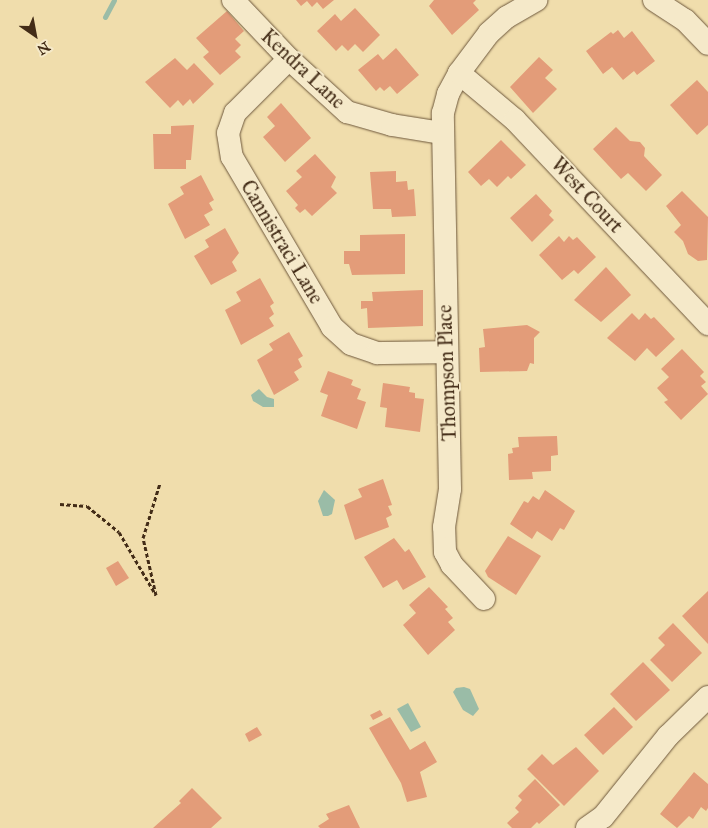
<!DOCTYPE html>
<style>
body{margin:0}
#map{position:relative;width:708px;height:828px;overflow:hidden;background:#f0ddac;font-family:"IM FELL Great Primer",serif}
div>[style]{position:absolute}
.water>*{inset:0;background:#9abca7}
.stream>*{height:5px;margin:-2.5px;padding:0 2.5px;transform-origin:2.5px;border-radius:2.5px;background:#9abca7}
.building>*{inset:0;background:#e39c79}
.path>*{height:3px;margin-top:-1.5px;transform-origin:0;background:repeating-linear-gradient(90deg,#432c17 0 4px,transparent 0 6.5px)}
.roads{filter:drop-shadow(0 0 1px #6e583c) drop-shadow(0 0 1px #6e583c)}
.minor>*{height:22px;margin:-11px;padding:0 11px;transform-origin:11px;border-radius:11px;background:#f5e9c9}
span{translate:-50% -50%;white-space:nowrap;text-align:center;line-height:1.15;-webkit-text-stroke:4px #f5e9c9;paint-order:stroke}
.street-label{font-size:20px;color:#432c17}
.north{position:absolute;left:10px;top:10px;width:50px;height:50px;-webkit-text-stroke:4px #f5e9c9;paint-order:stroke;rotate:147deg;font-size:14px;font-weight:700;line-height:20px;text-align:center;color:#432c17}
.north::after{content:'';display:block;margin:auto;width:18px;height:22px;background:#432c17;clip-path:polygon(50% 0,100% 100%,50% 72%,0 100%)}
</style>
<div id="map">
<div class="water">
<div style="clip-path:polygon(259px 389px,267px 397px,274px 399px,274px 407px,263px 407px,253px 401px,251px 395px)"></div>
<div style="clip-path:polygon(324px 490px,335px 500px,332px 514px,328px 516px,323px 516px,318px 501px)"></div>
<div style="clip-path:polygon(464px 687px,470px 689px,479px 709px,473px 716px,463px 710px,453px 692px,456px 688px)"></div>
<div style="clip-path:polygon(408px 703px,421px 727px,411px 732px,397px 709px)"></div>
</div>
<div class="stream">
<div style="left:105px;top:17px;width:19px;rotate:-62deg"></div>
</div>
<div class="building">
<div style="clip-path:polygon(296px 0,334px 0,323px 9px,317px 2px,312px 7px,307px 1px,301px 6px)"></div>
<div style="clip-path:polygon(434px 0,476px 0,473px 3px,479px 10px,452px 35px,429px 6px)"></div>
<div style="clip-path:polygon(355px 8px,380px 35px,363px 52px,355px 44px,348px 51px,342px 45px,336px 51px,317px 31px,335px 14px,341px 21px)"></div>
<div style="clip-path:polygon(227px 11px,244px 31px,235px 39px,241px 45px,235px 51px,241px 57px,220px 75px,203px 57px,209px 52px,196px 38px)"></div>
<div style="clip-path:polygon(618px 30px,624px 38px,632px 31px,655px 61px,637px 75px,634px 71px,623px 80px,612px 67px,603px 74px,586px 51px,611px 32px,613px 34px)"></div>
<div style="clip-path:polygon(396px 48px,419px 75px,397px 94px,390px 86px,384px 91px,380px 87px,376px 91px,358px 70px,378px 54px,383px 60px)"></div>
<div style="clip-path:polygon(539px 57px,553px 70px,545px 78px,557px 89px,533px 113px,510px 87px)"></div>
<div style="clip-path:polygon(175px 58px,187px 70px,194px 63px,214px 84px,193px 104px,190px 99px,183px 106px,178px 100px,170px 108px,145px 82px)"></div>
<div style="clip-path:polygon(697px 80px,708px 92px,708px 125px,697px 135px,670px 105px)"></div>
<div style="clip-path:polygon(281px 103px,311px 138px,285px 162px,263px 137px,275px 126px,267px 117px)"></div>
<div style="clip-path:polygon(194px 125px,191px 160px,186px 160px,186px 169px,154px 169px,153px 134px,171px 134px,171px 126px)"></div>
<div style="clip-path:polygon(616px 127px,630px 141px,640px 142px,645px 148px,644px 156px,662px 175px,646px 191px,628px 173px,621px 179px,593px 149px)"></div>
<div style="clip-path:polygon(501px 140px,526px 165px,511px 179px,508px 176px,497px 187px,489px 179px,481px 186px,468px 172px)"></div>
<div style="clip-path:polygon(315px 154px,336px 177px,331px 187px,337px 193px,312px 216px,305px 209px,300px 213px,295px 208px,298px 205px,286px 191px,302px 177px,296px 171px)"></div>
<div style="clip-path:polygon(396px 171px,396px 182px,407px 181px,408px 190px,414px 189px,416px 216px,392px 217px,391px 209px,373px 209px,370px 172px)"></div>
<div style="clip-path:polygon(201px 175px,214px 200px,209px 203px,213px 210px,204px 215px,210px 225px,185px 239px,168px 204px,184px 194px,180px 187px)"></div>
<div style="clip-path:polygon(682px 191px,708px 217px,707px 260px,698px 261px,688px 254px,683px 241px,674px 232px,681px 225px,666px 206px)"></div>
<div style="clip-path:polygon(536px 194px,552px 211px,549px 215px,554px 220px,532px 242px,510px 218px)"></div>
<div style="clip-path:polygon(225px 228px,239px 253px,232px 262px,237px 271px,211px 285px,194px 256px,209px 247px,205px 240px)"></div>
<div style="clip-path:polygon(405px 234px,405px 274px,352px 275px,349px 264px,344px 264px,344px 251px,360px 251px,360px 235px)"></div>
<div style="clip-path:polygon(559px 236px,564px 242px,569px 236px,573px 240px,577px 237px,596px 257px,578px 274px,574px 270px,562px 280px,539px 255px)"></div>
<div style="clip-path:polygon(606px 267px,631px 295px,601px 322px,574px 300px)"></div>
<div style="clip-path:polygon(260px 278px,274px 303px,270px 306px,274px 314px,269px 318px,274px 326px,241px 345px,225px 310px,241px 301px,236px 292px)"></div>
<div style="clip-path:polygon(423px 290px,423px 326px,368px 328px,367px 308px,361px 309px,361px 301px,373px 301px,372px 292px)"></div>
<div style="clip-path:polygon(632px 313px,639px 320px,645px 313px,651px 319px,654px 317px,675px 339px,656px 357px,647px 348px,635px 361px,607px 338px)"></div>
<div style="clip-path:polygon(527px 325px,540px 332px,534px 338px,534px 364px,530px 363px,527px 371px,480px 372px,479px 348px,485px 347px,483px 329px)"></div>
<div style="clip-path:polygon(289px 332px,303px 356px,298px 359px,302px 367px,294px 372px,299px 380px,274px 395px,257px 360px,273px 350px,269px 344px)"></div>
<div style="clip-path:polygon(682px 349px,704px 372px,700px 376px,706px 382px,701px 386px,708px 394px,681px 420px,664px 402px,668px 400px,657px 388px,669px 377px,661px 369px)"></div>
<div style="clip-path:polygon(328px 371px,353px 380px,351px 385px,361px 389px,357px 399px,366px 402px,357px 429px,321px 416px,328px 395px,320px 392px)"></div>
<div style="clip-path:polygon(383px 383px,410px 387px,409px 392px,415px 393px,415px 398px,424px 399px,420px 432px,385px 427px,387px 408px,380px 407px)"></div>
<div style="clip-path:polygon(557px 436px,558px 455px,551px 456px,551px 471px,532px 472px,533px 479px,509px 480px,508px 454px,513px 453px,512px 448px,519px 447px,518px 437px)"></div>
<div style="clip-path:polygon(383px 479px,392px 505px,388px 506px,392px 515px,386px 518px,389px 527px,355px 540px,344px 505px,362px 497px,358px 489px)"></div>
<div style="clip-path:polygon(545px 490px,575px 511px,564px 530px,560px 528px,552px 541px,537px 531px,532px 539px,510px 524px,524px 501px,528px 503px,533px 496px,539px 500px)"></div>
<div style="clip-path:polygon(508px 536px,541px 556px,516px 595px,488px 577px,485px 571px)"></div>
<div style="clip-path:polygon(394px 538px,405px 552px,409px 549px,426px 577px,403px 590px,397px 580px,383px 588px,364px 557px)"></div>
<div style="clip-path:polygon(118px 561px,129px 578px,116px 586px,106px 568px)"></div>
<div style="clip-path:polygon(429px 587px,448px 607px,445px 609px,453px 618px,448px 622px,455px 630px,428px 655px,403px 625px,416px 613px,409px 605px)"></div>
<div style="clip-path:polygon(708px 591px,708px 644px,682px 616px)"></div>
<div style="clip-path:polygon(673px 623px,702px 653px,672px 682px,650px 660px,665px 645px,658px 638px)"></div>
<div style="clip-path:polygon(643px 662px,670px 690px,636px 721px,610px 694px)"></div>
<div style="clip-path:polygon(614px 707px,633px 727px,603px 755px,584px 735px)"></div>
<div style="clip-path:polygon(380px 710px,383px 715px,373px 720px,370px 715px)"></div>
<div style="clip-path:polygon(390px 717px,410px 750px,425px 741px,437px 762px,420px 772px,427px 797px,407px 802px,401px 783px,369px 728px)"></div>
<div style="clip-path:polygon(257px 727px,262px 735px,249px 742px,245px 734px)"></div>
<div style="clip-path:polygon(576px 747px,599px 771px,564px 806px,527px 769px,542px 754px,553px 765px)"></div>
<div style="clip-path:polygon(694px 772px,708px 784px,708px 808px,706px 811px,701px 807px,693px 819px,689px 816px,677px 828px,660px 814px)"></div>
<div style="clip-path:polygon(535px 779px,560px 805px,539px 824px,537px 822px,531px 828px,512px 828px,507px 823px,519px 812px,515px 808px,522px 800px,518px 796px)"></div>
<div style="clip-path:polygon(192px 788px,222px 818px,211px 828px,153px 828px,181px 803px,179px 801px)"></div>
<div style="clip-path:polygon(349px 805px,360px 828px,320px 828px,318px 826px,329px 819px,326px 814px)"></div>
</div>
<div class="path">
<div style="left:60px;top:504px;width:27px;rotate:4deg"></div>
<div style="left:87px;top:506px;width:41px;rotate:39.1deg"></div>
<div style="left:119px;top:532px;width:73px;rotate:59.6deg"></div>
<div style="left:156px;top:595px;width:58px;rotate:-102.8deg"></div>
<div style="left:143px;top:538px;width:58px;rotate:-72.8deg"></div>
</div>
<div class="roads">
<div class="minor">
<div style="left:233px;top:0;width:81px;rotate:46.5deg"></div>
<div style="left:289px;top:59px;width:79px;rotate:42.4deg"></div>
<div style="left:347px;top:112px;width:47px;rotate:16.1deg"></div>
<div style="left:392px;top:125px;width:51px;rotate:9.1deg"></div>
<div style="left:654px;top:0;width:37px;rotate:33deg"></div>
<div style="left:685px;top:20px;width:33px;rotate:46deg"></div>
<div style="left:289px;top:59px;width:76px;rotate:135deg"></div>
<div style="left:235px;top:113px;width:21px;rotate:109deg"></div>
<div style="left:228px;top:133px;width:24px;rotate:81deg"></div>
<div style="left:232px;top:157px;width:197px;rotate:59.5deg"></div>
<div style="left:332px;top:327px;width:25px;rotate:42deg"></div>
<div style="left:351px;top:344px;width:28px;rotate:19deg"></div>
<div style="left:377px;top:353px;width:69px;rotate:-0.8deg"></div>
<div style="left:459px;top:73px;width:73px;rotate:40deg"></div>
<div style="left:515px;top:120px;width:281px;rotate:46.6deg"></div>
<div style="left:484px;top:599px;width:47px;rotate:-133.3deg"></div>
<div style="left:452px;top:565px;width:15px;rotate:-118deg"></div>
<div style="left:445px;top:552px;width:25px;rotate:-92deg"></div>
<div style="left:444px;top:527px;width:38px;rotate:-81deg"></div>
<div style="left:450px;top:489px;width:376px;rotate:-91.1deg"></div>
<div style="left:443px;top:113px;width:20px;rotate:-75deg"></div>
<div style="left:448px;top:94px;width:24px;rotate:-62deg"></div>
<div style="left:459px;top:73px;width:50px;rotate:-53.1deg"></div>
<div style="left:489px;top:33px;width:24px;rotate:-42deg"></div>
<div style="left:507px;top:17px;width:34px;rotate:-30deg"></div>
<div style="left:587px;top:828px;width:19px;rotate:-35deg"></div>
<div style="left:603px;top:817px;width:104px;rotate:-51.3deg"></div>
<div style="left:668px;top:736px;width:56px;rotate:-44.3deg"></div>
</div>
</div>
<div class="street-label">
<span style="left:303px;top:69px;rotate:43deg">Kendra Lane</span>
<span style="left:587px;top:195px;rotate:47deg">West Court</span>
<span style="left:282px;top:242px;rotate:59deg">Cannistraci Lane</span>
<span style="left:447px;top:373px;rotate:-92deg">Thompson Place</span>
</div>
<div class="north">N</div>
</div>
